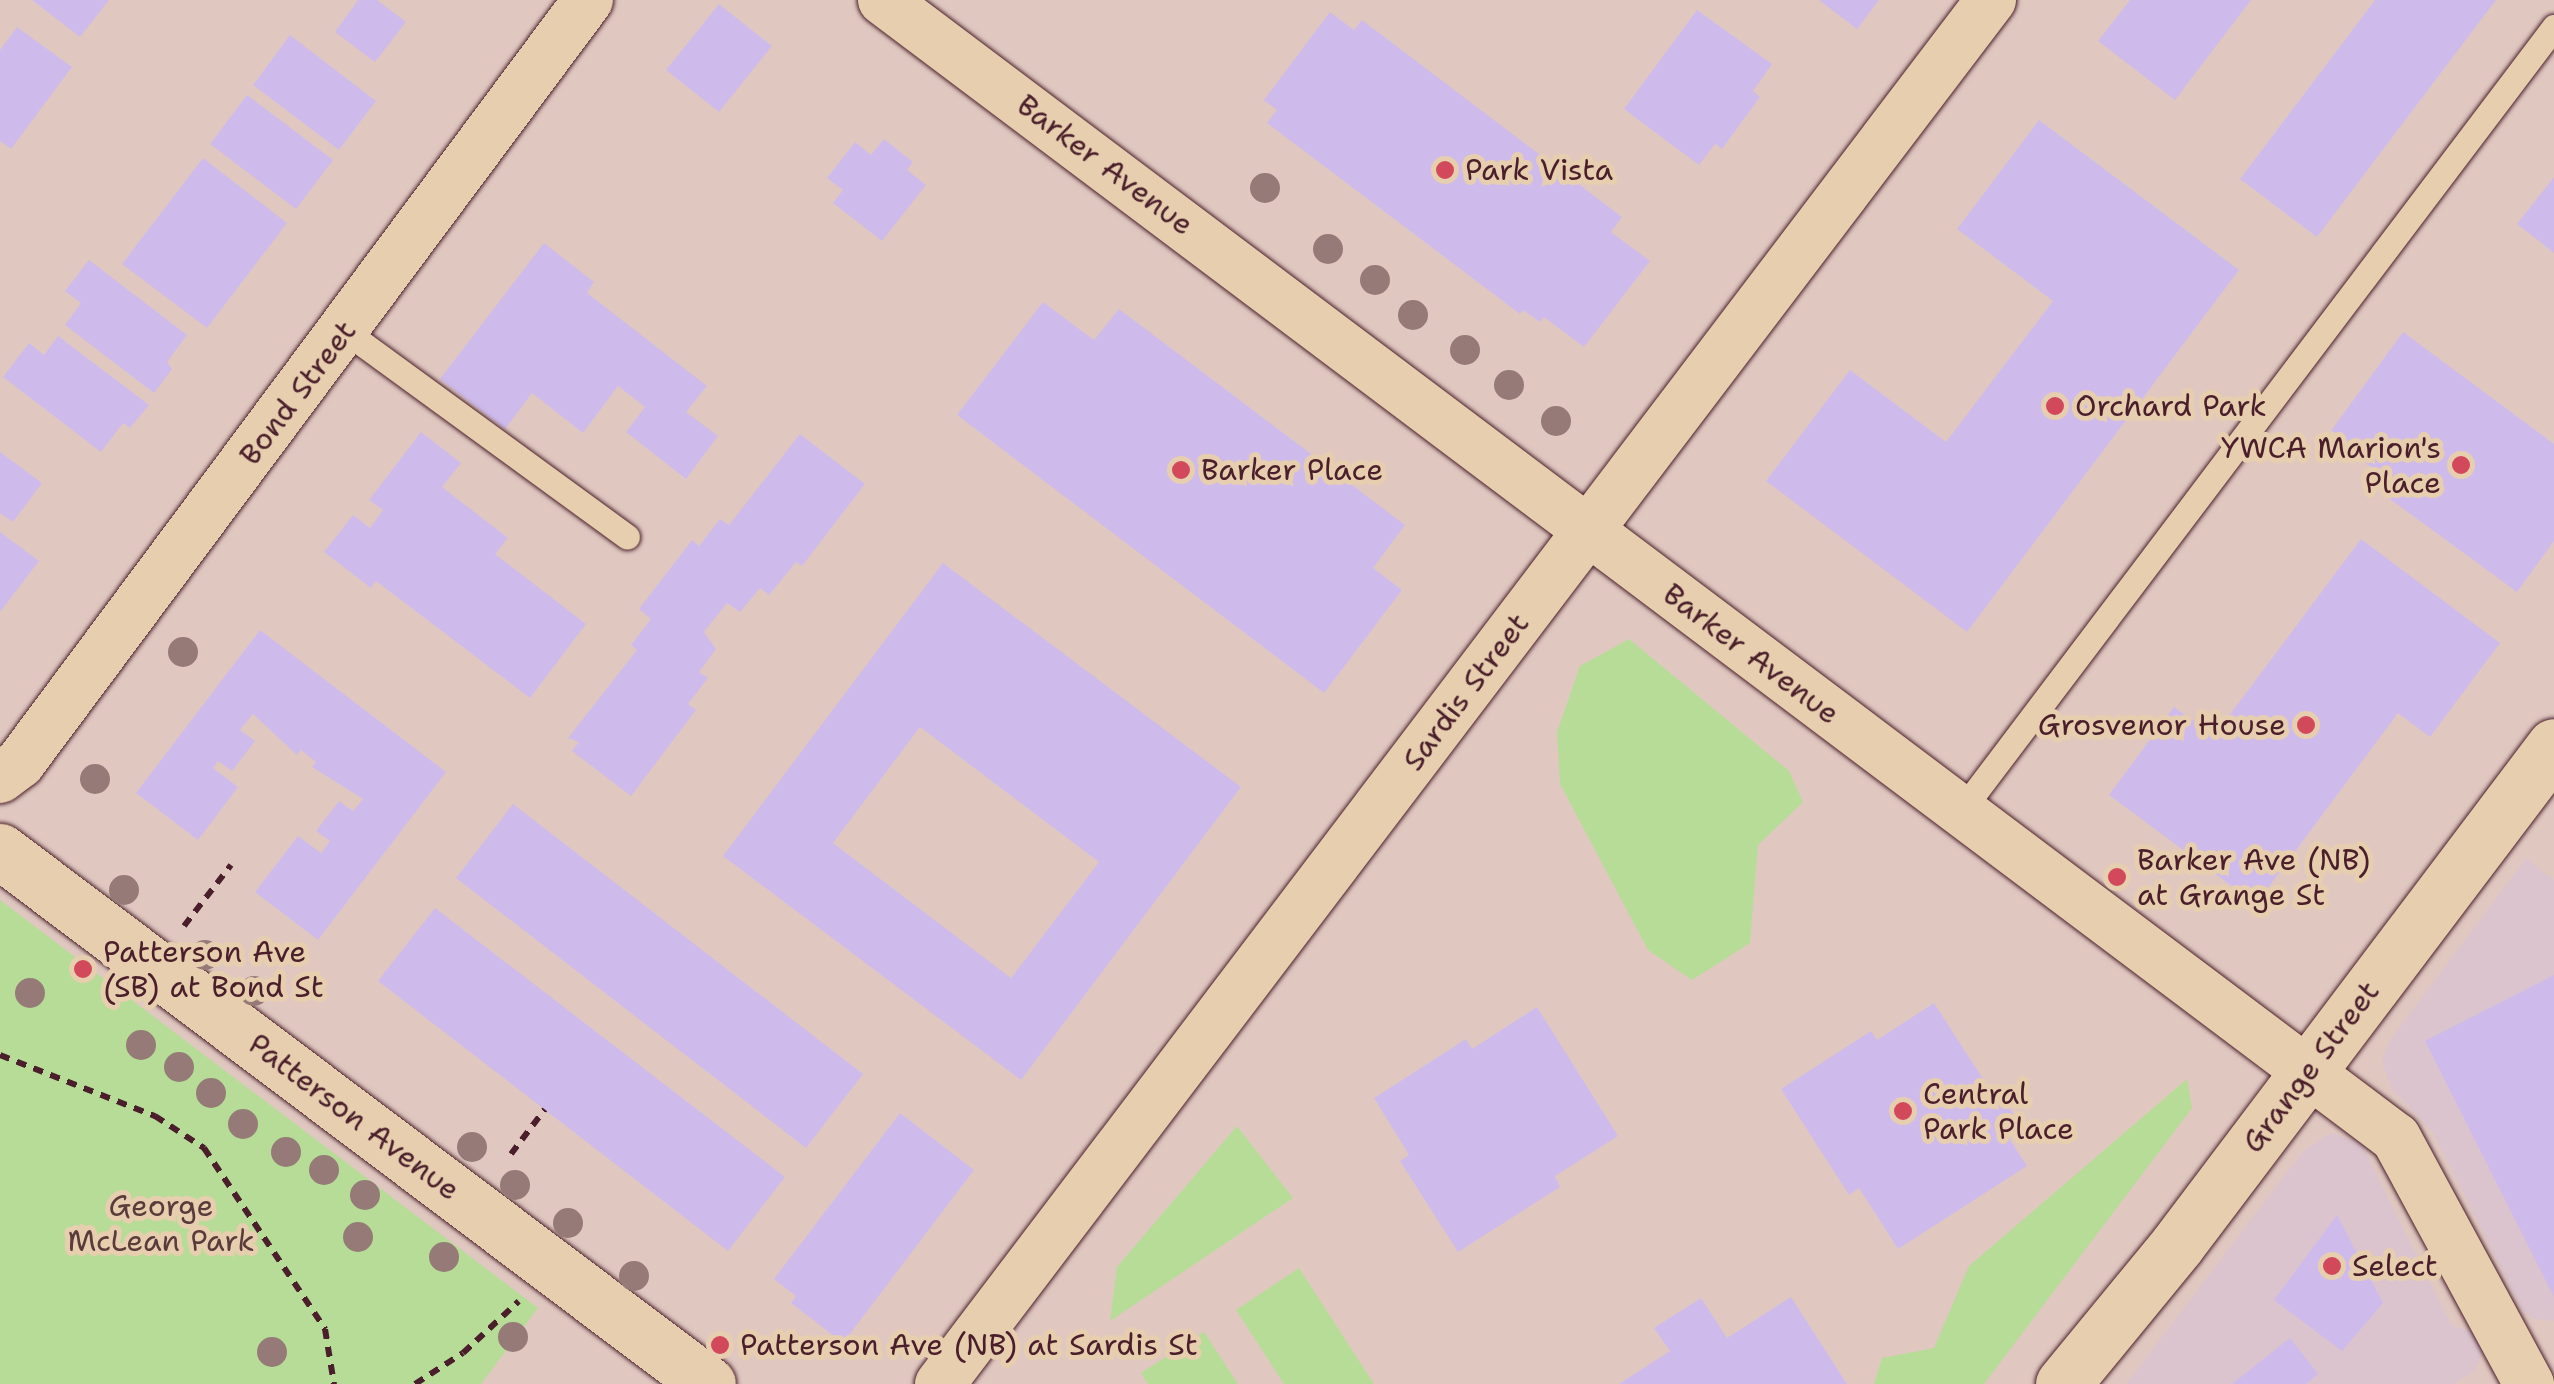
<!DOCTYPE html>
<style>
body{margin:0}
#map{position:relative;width:2554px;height:1384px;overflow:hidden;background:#e0c8c1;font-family:"Shantell Sans",sans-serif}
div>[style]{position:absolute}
.built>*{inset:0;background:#dbc4ce}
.green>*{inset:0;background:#b6dc97}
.building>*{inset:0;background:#cebbeb}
.path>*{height:6px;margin-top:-3px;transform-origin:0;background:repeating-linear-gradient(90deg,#4a1f2b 0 10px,transparent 0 18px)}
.roads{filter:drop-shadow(0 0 2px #4a1f2b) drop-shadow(0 0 2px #4a1f2b)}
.service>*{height:25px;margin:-12.5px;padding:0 12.5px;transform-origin:12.5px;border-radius:12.5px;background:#e7ceaf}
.minor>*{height:50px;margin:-25px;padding:0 25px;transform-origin:25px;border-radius:25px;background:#e7ceaf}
.tertiary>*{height:55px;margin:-27.5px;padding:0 27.5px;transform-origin:27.5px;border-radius:27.5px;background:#e7ceaf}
.trees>*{width:30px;height:30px;margin:-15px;border-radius:50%;background:#967a77}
.dots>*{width:28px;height:28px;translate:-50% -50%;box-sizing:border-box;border:5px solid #e7ceaf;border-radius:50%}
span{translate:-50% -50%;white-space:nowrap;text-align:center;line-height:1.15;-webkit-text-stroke:10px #e7ceaf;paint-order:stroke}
.street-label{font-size:30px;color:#4a1f2b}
.poi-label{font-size:30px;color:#4a1f2b}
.left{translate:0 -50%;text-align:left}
.right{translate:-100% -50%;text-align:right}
.park-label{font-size:30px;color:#5a3b3b}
</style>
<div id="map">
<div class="built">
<div style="clip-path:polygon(2526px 858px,2554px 880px,2554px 1321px,2533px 1319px,2522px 1310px,2432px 1131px,2391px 1088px,2382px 1062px,2388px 1043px)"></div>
<div style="clip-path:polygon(2331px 1133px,2357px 1142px,2365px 1151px,2452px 1326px,2474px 1332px,2483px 1349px,2475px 1371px,2454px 1384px,2126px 1384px,2304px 1150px)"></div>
</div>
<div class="green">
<div style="clip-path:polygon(1629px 639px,1789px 771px,1803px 802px,1758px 845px,1750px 943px,1692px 980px,1648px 950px,1560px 784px,1557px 732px,1580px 666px)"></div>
<div style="clip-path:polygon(0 900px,538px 1308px,481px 1384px,0 1384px)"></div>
<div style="clip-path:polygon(2187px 1079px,2192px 1108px,1984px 1384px,1874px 1384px,1882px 1358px,1934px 1348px,1969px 1266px)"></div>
<div style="clip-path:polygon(1237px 1126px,1293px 1198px,1110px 1321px,1117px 1267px)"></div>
<div style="clip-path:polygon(1299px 1268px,1374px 1384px,1284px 1384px,1236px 1310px)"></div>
<div style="clip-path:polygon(1204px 1332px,1238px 1384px,1148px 1384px,1141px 1373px)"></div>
</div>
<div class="building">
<div style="clip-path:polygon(32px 0,109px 0,80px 37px)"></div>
<div style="clip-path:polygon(358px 0,377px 0,406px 22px,375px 62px,335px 32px)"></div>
<div style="clip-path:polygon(1819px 0,1879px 0,1857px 29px)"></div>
<div style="clip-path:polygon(2130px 0,2251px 0,2175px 100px,2098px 41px)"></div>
<div style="clip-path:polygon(2375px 0,2496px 0,2317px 237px,2240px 179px)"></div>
<div style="clip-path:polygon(719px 4px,772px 46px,719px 112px,666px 70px)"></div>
<div style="clip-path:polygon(1697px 10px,1772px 64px,1753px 91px,1760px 97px,1722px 149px,1715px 144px,1699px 165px,1624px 109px)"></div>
<div style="clip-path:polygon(1330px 12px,1354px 30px,1362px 20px,1622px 217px,1611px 232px,1650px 261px,1584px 347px,1544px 317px,1540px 322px,1523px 310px,1520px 314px,1267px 123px,1277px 110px,1264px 100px)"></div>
<div style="clip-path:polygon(17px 27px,72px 67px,11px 149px,0 141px,0 50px)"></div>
<div style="clip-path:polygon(290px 35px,376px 101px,339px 150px,253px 85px)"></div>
<div style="clip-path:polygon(247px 95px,333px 160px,296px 209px,210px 144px)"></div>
<div style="clip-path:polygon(2039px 120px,2239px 270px,1967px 632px,1766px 481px,1850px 370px,1946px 442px,2053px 301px,1957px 229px)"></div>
<div style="clip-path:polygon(884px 139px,913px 162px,907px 170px,926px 185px,882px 241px,833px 203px,843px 190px,827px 178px,855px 142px,871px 155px)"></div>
<div style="clip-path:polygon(203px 158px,287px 223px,207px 328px,122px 264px)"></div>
<div style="clip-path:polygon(2554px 177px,2554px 253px,2517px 224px)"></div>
<div style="clip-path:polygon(544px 243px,594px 282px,587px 293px,707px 386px,686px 412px,718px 436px,686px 479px,626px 432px,645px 407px,618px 386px,583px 433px,532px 393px,505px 429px,440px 379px)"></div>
<div style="clip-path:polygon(89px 260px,187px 335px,167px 362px,172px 369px,154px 393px,65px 325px,81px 303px,65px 291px)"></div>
<div style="clip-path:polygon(1043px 302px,1094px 340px,1119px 309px,1405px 525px,1373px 568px,1402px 590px,1324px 693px,957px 415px)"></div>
<div style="clip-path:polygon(2403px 332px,2554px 444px,2554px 541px,2517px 592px,2390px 499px,2398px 487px,2328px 435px)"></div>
<div style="clip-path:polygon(58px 336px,149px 405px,130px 428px,123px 423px,101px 452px,3px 377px,29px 343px,44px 355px)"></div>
<div style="clip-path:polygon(421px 432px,461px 463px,442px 487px,508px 538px,495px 554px,586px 624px,530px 698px,376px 581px,371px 588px,324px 552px,353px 515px,370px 528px,383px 510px,369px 500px)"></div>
<div style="clip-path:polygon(800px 434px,865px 484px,802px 566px,796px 562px,769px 595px,760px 588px,740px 612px,727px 603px,704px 632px,716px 649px,699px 672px,708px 678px,688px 704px,696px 710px,631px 796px,572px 751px,579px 742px,568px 738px,637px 650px,631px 645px,651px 619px,639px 609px,692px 540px,699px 546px,720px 519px,729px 525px)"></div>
<div style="clip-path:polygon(0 452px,42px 483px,13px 522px,0 513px)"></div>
<div style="clip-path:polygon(0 532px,39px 561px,0 612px)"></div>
<div style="clip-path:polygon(2361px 539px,2500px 643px,2430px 737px,2398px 713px,2256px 904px,2109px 795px,2174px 707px,2214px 736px)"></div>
<div style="clip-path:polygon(evenodd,943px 563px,1241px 787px,1021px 1080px,723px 856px,943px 563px,920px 727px,1099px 862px,1011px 978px,833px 843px,920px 727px)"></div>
<div style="clip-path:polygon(260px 630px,446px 772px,318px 940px,255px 892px,298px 836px,321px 853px,330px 841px,316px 831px,339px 801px,353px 811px,363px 799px,312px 767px,316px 762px,301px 750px,297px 755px,253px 714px,240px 730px,255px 741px,232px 771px,218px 761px,213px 768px,238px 787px,198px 840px,136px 793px)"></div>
<div style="clip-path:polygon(513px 804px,863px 1074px,806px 1148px,456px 878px)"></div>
<div style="clip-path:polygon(435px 908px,785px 1177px,728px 1251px,378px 981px)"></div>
<div style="clip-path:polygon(2554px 975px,2554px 1297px,2425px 1041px)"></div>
<div style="clip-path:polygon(1934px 1003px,1994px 1096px,2000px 1093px,2021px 1126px,2007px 1135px,2027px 1166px,1898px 1249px,1859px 1188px,1849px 1195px,1781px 1089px,1871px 1031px,1877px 1040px)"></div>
<div style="clip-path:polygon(1537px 1007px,1618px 1136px,1555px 1176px,1560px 1187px,1458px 1252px,1400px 1161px,1409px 1155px,1374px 1098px,1466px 1039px,1472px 1049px)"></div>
<div style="clip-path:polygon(900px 1113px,974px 1170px,843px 1343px,791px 1303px,796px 1296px,774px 1279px)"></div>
<div style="clip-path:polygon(2337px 1215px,2383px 1303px,2342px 1351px,2274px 1300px)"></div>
<div style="clip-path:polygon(1791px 1297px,1847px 1384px,1619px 1384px,1670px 1351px,1654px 1328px,1701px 1298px,1727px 1338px)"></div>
<div style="clip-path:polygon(2290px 1338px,2318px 1374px,2306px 1384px,2232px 1384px)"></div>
</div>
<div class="path">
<div style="left:184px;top:926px;width:77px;rotate:-52.4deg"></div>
<div style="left:0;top:1055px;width:167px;rotate:21.5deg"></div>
<div style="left:155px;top:1116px;width:59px;rotate:33.1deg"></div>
<div style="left:204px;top:1148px;width:218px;rotate:56.2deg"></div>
<div style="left:325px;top:1329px;width:56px;rotate:80.7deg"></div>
<div style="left:511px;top:1154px;width:56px;rotate:-52.9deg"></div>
<div style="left:415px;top:1384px;width:57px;rotate:-32.9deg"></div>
<div style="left:463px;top:1353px;width:76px;rotate:-42.9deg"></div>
</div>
<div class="roads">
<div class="service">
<div style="left:345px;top:331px;width:349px;rotate:36.1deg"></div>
<div style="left:1961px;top:811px;width:983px;rotate:-52.9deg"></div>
</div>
<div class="minor">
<div style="left:883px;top:0;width:1893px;rotate:36.95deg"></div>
<div style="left:2396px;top:1138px;width:280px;rotate:61.6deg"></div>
<div style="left:0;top:778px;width:25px;rotate:-37deg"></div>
<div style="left:20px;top:763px;width:951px;rotate:-53.33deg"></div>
<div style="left:940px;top:1384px;width:1738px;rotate:-52.79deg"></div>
</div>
<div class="tertiary">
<div style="left:0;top:851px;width:886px;rotate:36.97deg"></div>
<div style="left:2063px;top:1384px;width:180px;rotate:-50.6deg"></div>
<div style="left:2177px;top:1245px;width:625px;rotate:-52.93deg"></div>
</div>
</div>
<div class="trees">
<div style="left:1265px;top:188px"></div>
<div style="left:1328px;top:249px"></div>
<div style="left:1375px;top:280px"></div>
<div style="left:1413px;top:315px"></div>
<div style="left:1465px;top:350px"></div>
<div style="left:1509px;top:385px"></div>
<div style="left:1556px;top:421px"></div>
<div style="left:183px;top:652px"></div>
<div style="left:95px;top:779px"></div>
<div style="left:124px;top:890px"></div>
<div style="left:205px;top:955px"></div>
<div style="left:254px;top:991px"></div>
<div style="left:30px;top:993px"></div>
<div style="left:141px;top:1045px"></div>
<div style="left:179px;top:1067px"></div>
<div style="left:211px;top:1093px"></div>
<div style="left:243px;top:1124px"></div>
<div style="left:472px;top:1147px"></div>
<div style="left:286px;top:1152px"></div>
<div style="left:324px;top:1170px"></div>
<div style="left:515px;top:1185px"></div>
<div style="left:365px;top:1195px"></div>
<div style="left:568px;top:1223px"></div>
<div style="left:358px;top:1237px"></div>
<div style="left:444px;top:1257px"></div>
<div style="left:634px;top:1276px"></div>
<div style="left:513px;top:1337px"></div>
<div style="left:272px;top:1352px"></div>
</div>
<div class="dots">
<div style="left:1445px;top:170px;background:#d1495b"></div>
<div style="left:2055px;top:406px;background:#d1495b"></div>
<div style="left:2461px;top:465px;background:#d1495b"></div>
<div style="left:1181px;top:470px;background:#d1495b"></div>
<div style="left:2306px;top:725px;background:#d1495b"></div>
<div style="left:2117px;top:877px;background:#d1495b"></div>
<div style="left:83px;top:969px;background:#d1495b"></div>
<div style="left:1903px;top:1111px;background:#d1495b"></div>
<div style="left:2332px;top:1266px;background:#d1495b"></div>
<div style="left:720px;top:1345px;background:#d1495b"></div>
</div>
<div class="street-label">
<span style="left:1105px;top:165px;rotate:37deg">Barker Avenue</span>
<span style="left:298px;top:393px;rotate:-53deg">Bond Street</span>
<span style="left:1751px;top:654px;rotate:37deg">Barker Avenue</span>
<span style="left:1466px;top:692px;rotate:-53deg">Sardis Street</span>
<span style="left:2311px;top:1067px;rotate:-53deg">Grange Street</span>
<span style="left:354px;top:1117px;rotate:37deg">Patterson Avenue</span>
</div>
<div class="poi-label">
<span class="left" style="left:1465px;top:170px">Park Vista</span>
<span class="left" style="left:2075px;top:406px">Orchard Park</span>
<span class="right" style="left:2441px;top:465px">YWCA Marion's<br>Place</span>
<span class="left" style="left:1201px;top:470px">Barker Place</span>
<span class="right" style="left:2286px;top:725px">Grosvenor House</span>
<span class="left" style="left:2137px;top:877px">Barker Ave (NB)<br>at Grange St</span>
<span class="left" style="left:103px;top:969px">Patterson Ave<br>(SB) at Bond St</span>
<span class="left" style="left:1923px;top:1111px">Central<br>Park Place</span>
<span class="left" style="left:2352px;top:1266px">Select</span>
<span class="left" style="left:740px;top:1345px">Patterson Ave (NB) at Sardis St</span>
</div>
<div class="park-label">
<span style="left:161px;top:1223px">George<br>McLean Park</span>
</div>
</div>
